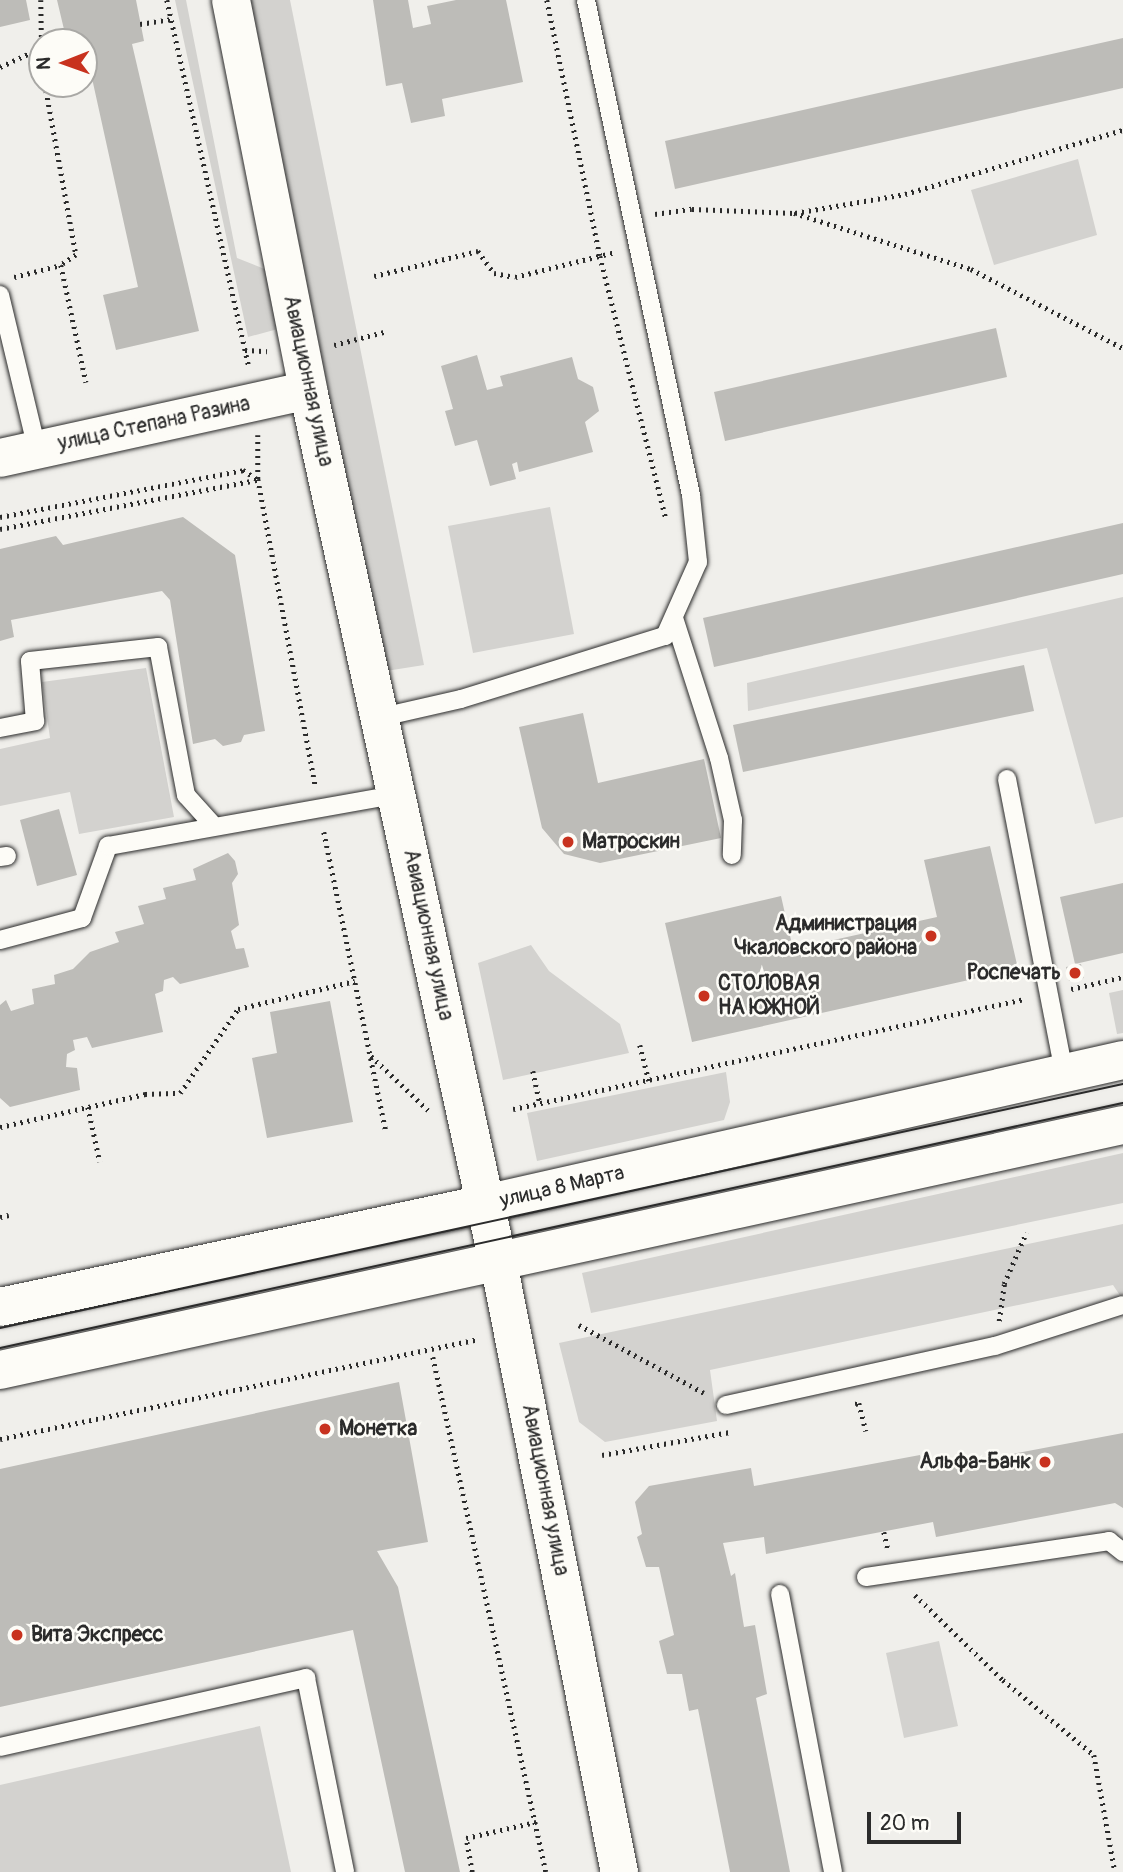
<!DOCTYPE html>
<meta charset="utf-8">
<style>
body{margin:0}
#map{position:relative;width:1123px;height:1872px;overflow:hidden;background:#f0efeb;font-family:Pangolin,sans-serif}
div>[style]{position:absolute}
.green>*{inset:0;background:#d3d2cf}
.building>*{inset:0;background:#bdbcb8}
.path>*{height:4.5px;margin-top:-2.25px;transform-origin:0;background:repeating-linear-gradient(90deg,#2b2b2b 0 2px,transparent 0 7px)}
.roads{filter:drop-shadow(0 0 2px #2b2b2b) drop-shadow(0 0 2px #2b2b2b)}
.lane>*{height:18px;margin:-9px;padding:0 9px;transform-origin:9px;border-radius:9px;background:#fdfcf7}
.street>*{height:37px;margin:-18.5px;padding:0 18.5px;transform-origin:18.5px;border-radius:18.5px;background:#fdfcf7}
.secondary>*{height:38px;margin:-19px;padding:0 19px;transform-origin:19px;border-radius:19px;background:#fdfcf7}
.tram>*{height:2px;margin:-1px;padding:0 1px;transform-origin:1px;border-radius:1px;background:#2b2b2b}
.dots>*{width:19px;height:19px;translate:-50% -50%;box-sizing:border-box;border:4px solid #fdfcf7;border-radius:50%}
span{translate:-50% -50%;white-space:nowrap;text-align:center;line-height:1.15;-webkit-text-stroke:5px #fdfcf7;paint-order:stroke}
.street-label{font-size:21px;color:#2b2b2b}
.poi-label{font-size:21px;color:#2b2b2b;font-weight:700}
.left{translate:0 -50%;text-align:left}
.right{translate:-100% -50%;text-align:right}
.north{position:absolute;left:28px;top:28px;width:70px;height:70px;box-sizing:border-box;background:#fdfcf7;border:2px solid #a9a8a5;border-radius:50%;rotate:269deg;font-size:19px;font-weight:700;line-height:28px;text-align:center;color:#2b2b2b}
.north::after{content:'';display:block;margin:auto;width:24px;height:32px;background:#c8321e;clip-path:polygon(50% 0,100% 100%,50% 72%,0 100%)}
.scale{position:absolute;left:867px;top:1812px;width:94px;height:32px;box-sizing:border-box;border:4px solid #2b2b2b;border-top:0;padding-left:9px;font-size:21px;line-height:24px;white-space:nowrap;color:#2b2b2b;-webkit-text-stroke:5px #fdfcf7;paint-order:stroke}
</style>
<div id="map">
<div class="green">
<div style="clip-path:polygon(175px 0,186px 0,237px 258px,272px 272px,285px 327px,248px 337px)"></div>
<div style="clip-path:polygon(244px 0,290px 0,424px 665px,386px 671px)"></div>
<div style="clip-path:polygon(1078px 159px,1097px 235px,994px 265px,971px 190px)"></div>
<div style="clip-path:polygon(550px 507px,574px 634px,473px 653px,448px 526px)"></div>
<div style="clip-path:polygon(1123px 597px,1123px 817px,1095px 824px,1047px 648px,748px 711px,747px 683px)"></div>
<div style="clip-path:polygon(146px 668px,174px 817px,79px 834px,70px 792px,0 806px,0 749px,50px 738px,42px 682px)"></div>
<div style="clip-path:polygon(531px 945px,549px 971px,620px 1024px,629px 1053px,503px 1080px,478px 963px)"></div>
<div style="clip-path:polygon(1123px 990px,1123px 1033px,1117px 1034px,1109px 993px)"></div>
<div style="clip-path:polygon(726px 1072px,730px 1102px,724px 1120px,537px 1161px,527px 1113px)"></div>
<div style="clip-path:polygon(1123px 1153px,1123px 1203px,591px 1313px,582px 1273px)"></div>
<div style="clip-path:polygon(1123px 1224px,1123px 1300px,1113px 1285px,710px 1370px,717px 1421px,605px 1442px,579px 1422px,559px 1343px)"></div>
<div style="clip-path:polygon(939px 1641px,958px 1726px,904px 1738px,886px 1653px)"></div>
<div style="clip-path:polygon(260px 1726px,291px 1872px,0 1872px,0 1785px)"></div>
</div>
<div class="building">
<div style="clip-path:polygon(0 0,26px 0,30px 20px,0 27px)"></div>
<div style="clip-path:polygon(57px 0,136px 0,144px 41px,132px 44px,199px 331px,116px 350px,103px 295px,138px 287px,84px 42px,67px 42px)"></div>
<div style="clip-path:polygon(373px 0,408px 0,413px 28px,431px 24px,427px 6px,456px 0,506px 0,523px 82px,442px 99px,445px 116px,411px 123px,402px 83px,386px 86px)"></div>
<div style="clip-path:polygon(1123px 38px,1123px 88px,675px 189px,665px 141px)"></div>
<div style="clip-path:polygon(996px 328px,1007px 377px,725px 441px,714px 392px)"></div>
<div style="clip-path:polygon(477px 355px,487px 390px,503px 386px,500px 376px,572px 357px,578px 379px,593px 387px,599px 411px,585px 422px,593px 452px,519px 472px,517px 462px,512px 464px,516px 479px,490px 486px,477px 440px,455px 446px,445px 411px,453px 409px,441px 366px)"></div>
<div style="clip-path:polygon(183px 517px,235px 555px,265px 731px,244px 735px,241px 742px,223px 746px,215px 739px,193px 744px,170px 600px,162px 591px,11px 620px,14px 637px,0 641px,0 549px,56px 536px,63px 545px)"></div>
<div style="clip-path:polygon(1123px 523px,1123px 574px,714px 667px,703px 618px)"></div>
<div style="clip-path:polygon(1024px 665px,1034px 711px,743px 772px,733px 725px)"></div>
<div style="clip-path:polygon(583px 713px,598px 783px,704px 759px,721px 838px,600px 863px,564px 854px,542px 828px,519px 727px)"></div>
<div style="clip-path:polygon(59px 809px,77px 875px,37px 886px,20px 820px)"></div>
<div style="clip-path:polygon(990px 846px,1018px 969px,692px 1042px,665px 923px,781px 896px,793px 949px,937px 917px,924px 860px)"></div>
<div style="clip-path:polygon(228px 853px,235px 861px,238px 874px,232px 883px,239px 925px,231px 931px,236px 949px,244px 948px,249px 967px,180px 984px,173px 977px,164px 980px,163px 991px,155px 994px,163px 1032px,92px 1048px,87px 1037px,73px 1040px,75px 1050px,67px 1054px,66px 1067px,77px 1068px,80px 1090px,10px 1107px,0 1098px,0 1005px,6px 1000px,11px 1011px,34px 1004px,32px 989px,55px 984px,54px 975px,73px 969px,90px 952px,119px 942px,115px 932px,144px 924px,138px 906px,166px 899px,163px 888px,196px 880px,193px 869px)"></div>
<div style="clip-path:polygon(1123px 883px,1123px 953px,1075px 964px,1060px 897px)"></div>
<div style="clip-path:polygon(1081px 964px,1084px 978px,1069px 981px,1066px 967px)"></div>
<div style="clip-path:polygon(330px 1001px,353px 1122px,267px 1138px,252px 1058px,277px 1053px,270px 1012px)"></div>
<div style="clip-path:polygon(399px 1382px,428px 1542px,377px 1551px,398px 1587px,460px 1872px,405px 1872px,353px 1630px,0 1707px,0 1469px)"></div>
<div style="clip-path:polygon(1123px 1433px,1123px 1508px,1115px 1503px,936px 1537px,933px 1522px,766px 1554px,764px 1537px,723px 1543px,731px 1576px,735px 1573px,744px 1627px,755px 1625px,767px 1694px,756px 1698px,790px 1872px,730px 1872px,698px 1709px,689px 1711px,682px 1674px,667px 1674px,659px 1641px,674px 1635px,659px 1567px,646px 1567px,637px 1537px,642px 1534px,635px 1502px,649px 1486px,751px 1468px,754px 1486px,920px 1455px,923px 1471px)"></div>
</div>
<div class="path">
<div style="left:41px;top:0;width:65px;rotate:89.1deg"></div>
<div style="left:167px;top:0;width:377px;rotate:77.4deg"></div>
<div style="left:547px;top:0;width:261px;rotate:78.3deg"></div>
<div style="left:600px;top:256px;width:270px;rotate:75.9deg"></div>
<div style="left:140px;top:24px;width:31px;rotate:-9deg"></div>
<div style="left:0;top:67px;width:45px;rotate:-24.9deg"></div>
<div style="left:45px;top:84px;width:174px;rotate:79.7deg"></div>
<div style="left:76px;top:255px;width:18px;rotate:146deg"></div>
<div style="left:61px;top:265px;width:120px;rotate:77.9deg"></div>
<div style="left:795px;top:213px;width:112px;rotate:-9.8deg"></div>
<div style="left:905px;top:194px;width:227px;rotate:-16.4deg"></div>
<div style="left:655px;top:214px;width:37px;rotate:-8deg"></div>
<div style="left:692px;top:209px;width:102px;rotate:2.2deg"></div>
<div style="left:794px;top:213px;width:186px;rotate:17.6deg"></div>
<div style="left:971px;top:269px;width:171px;rotate:27.5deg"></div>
<div style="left:374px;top:276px;width:107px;rotate:-13.5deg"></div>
<div style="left:478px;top:251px;width:27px;rotate:54deg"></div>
<div style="left:494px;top:273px;width:21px;rotate:11deg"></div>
<div style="left:515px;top:277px;width:103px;rotate:-14deg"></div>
<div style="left:14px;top:277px;width:49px;rotate:-14.3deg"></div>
<div style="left:334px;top:345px;width:52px;rotate:-14.6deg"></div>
<div style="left:245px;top:350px;width:22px;rotate:3deg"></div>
<div style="left:258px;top:435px;width:44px;rotate:90deg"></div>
<div style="left:258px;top:479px;width:311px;rotate:79.4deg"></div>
<div style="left:0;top:517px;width:248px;rotate:-10.9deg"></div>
<div style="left:243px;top:470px;width:17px;rotate:33deg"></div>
<div style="left:0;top:529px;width:262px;rotate:-10.8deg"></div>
<div style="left:324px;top:832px;width:305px;rotate:78.3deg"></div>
<div style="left:1071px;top:989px;width:53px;rotate:-13deg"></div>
<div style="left:640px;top:1045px;width:37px;rotate:76deg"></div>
<div style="left:371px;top:1056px;width:79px;rotate:43.5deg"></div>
<div style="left:533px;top:1071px;width:33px;rotate:78deg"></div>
<div style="left:88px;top:1107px;width:56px;rotate:77.7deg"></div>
<div style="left:513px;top:1109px;width:524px;rotate:-12.13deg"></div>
<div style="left:0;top:1127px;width:149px;rotate:-12.8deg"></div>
<div style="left:145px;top:1094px;width:35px;rotate:-2deg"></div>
<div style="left:180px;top:1093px;width:102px;rotate:-55.4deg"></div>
<div style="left:238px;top:1009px;width:120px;rotate:-13.5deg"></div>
<div style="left:0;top:1217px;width:9px;rotate:-13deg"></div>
<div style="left:999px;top:1321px;width:37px;rotate:-82deg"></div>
<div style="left:1004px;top:1284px;width:56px;rotate:-66.7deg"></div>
<div style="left:579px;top:1325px;width:142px;rotate:28.5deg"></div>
<div style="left:433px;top:1357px;width:527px;rotate:77.62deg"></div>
<div style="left:855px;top:1404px;width:4px;rotate:-14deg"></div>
<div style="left:859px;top:1403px;width:29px;rotate:76deg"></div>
<div style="left:0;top:1439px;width:488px;rotate:-11.8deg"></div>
<div style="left:602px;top:1455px;width:130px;rotate:-10.2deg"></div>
<div style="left:884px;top:1532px;width:18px;rotate:77deg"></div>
<div style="left:915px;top:1595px;width:122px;rotate:44deg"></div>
<div style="left:1003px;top:1680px;width:118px;rotate:39.5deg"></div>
<div style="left:1094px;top:1755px;width:119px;rotate:79.8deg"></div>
<div style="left:472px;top:1872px;width:35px;rotate:-100deg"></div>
<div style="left:466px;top:1838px;width:72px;rotate:-12.9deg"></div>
</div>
<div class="roads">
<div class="lane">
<div style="left:0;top:295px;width:158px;rotate:76.5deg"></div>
<div style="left:674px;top:618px;width:147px;rotate:72.2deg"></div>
<div style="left:719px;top:758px;width:64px;rotate:77.3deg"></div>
<div style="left:733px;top:820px;width:35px;rotate:92deg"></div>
<div style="left:382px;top:717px;width:81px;rotate:-12.8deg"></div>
<div style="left:461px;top:699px;width:214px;rotate:-17.2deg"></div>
<div style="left:665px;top:636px;width:81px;rotate:-66deg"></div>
<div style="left:698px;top:562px;width:67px;rotate:-96deg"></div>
<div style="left:691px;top:495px;width:506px;rotate:-101.98deg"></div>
<div style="left:0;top:728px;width:36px;rotate:-11deg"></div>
<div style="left:35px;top:721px;width:60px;rotate:-94.8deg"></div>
<div style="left:30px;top:661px;width:129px;rotate:-6.2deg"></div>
<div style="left:158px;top:647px;width:151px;rotate:79.3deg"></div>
<div style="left:186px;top:795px;width:42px;rotate:47.9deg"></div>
<div style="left:1007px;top:779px;width:299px;rotate:79deg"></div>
<div style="left:0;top:857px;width:7px;rotate:-8deg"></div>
<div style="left:0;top:940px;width:85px;rotate:-15deg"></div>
<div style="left:82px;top:918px;width:77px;rotate:-70.1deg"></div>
<div style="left:108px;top:846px;width:296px;rotate:-10.1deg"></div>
<div style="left:726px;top:1405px;width:275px;rotate:-12.4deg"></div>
<div style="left:995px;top:1346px;width:134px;rotate:-17.8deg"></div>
<div style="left:866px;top:1577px;width:246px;rotate:-8.4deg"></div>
<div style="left:1109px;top:1541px;width:18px;rotate:38deg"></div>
<div style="left:780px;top:1594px;width:283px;rotate:79.2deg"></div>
<div style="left:0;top:1747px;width:314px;rotate:-12.7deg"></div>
<div style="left:306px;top:1678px;width:198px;rotate:78.6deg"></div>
</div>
<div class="street">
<div style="left:498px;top:1262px;width:622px;rotate:78.78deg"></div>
</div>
<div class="secondary">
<div style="left:231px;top:0;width:398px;rotate:78.8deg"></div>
<div style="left:308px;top:390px;width:892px;rotate:77.71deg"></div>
<div style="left:0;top:458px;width:315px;rotate:-12.4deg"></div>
<div style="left:0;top:1307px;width:496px;rotate:-12deg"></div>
<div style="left:485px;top:1204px;width:654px;rotate:-12.72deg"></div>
<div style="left:0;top:1370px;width:1149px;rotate:-12.31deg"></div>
</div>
</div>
<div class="tram">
<div style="left:0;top:1328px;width:1149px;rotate:-12.26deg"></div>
<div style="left:0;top:1348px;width:1149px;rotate:-12.31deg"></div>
</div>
<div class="dots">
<div style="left:568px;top:842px;background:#c8321e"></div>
<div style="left:931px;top:936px;background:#c8321e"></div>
<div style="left:1075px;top:973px;background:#c8321e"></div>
<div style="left:704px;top:996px;background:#c8321e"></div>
<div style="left:325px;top:1429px;background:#c8321e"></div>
<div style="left:1045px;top:1462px;background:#c8321e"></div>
<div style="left:17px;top:1635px;background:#c8321e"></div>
</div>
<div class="street-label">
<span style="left:308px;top:381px;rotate:78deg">Авиационная улица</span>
<span style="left:154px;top:424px;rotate:-12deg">улица Степана Разина</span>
<span style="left:428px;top:935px;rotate:78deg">Авиационная улица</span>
<span style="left:562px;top:1187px;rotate:-13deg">улица 8 Марта</span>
<span style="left:545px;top:1490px;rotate:79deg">Авиационная улица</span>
</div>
<div class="poi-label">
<span class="left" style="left:582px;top:842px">Матроскин</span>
<span class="right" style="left:917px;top:936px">Администрация<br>Чкаловского района</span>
<span class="right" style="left:1061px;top:973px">Роспечать</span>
<span class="left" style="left:718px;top:996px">СТОЛОВАЯ<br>НА ЮЖНОЙ</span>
<span class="left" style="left:339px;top:1429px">Монетка</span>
<span class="right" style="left:1031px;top:1462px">Альфа-Банк</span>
<span class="left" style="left:31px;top:1635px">Вита Экспресс</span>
</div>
<div class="north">N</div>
<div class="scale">20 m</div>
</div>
